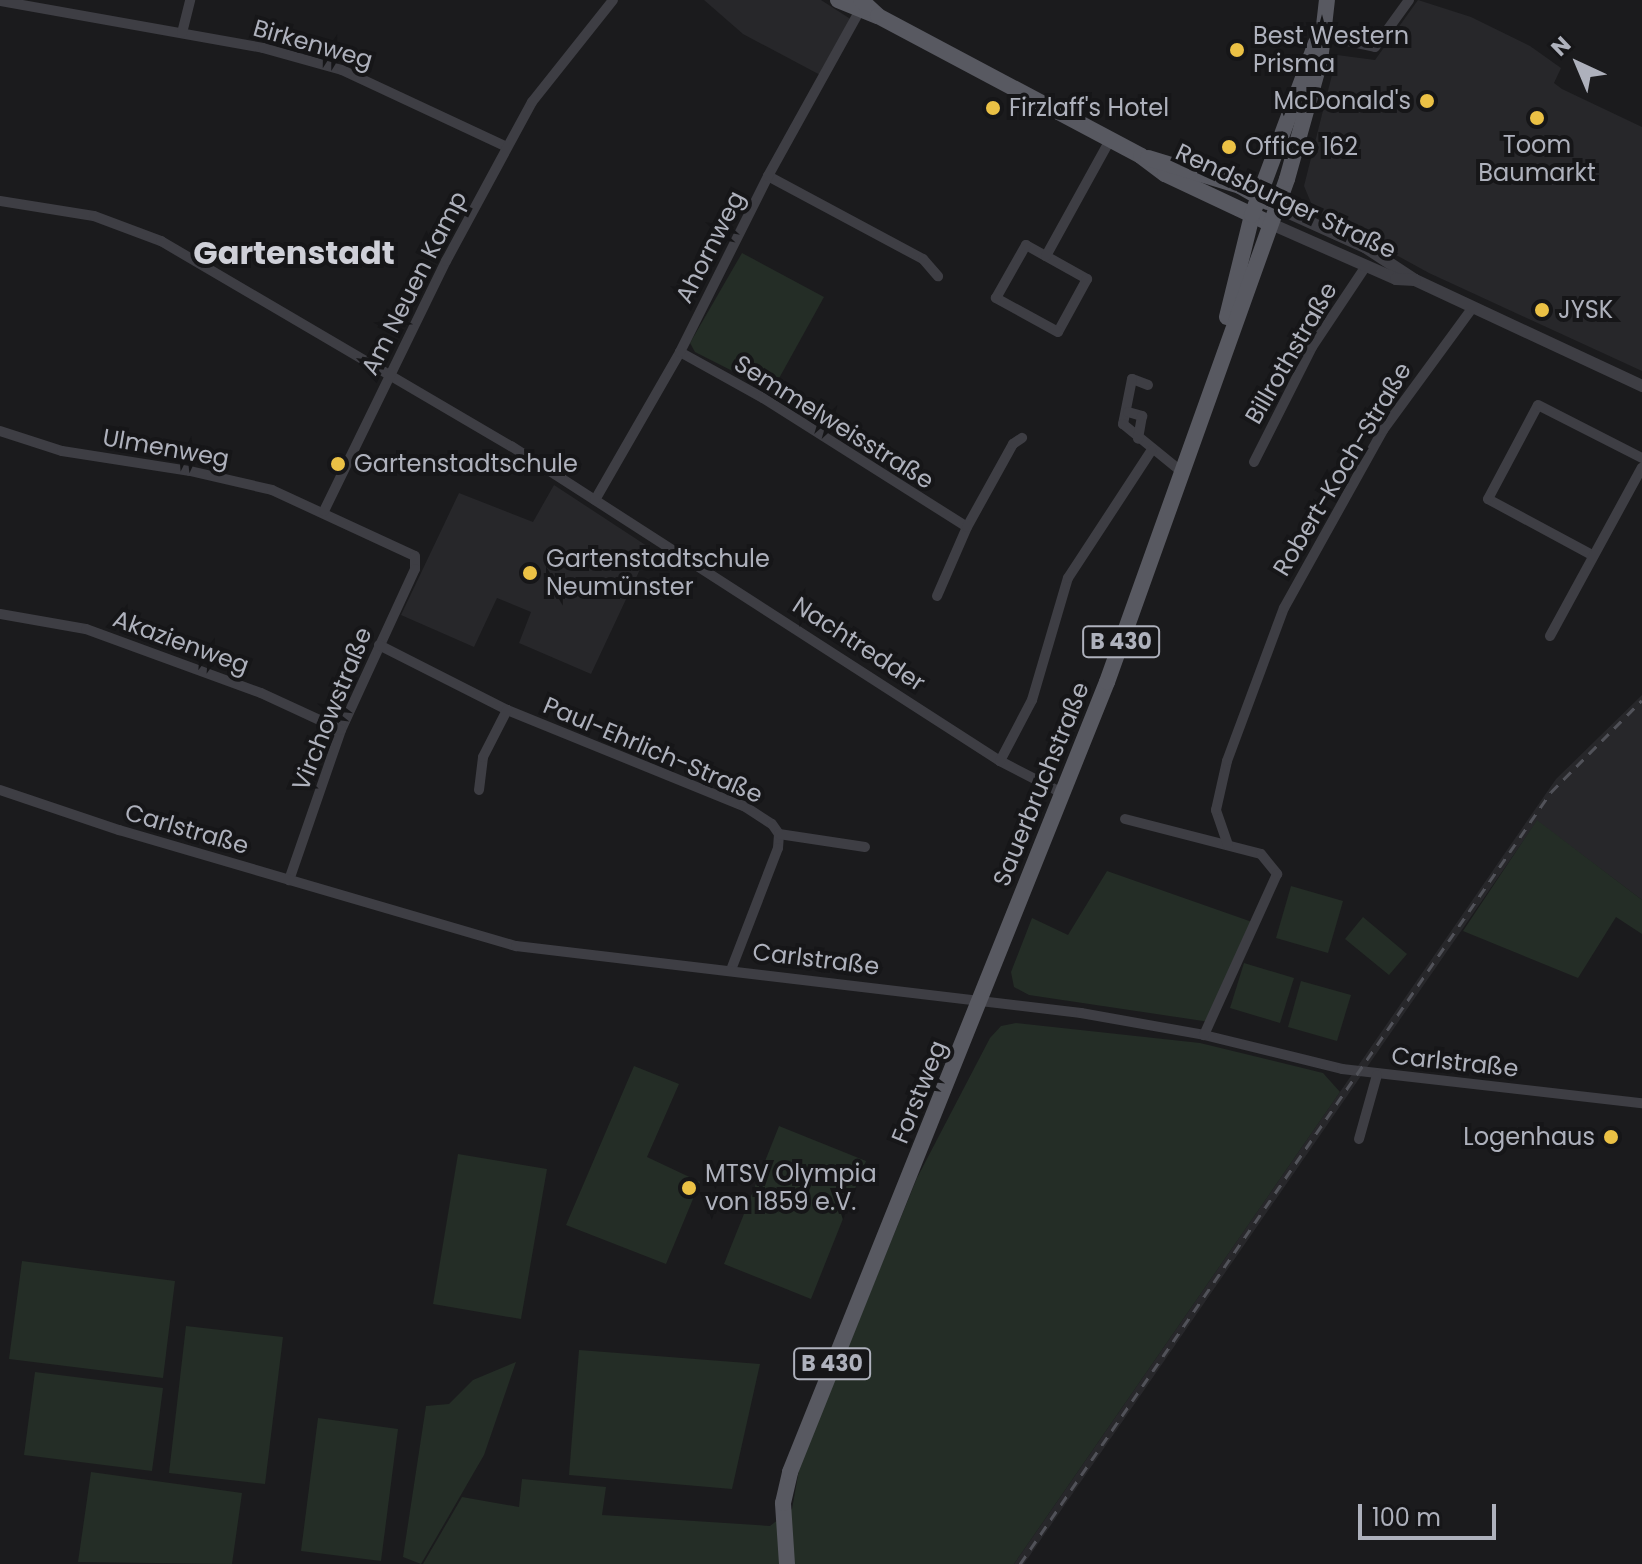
<!DOCTYPE html>
<meta charset="utf-8">
<style>
body{margin:0}
#map{position:relative;width:1642px;height:1564px;overflow:hidden;background:#1b1b1d;font-family:Poppins,sans-serif}
div>[style]{position:absolute}
.built>*{inset:0;background:#27272a}
.green>*{inset:0;background:#242d26}
.minor>*{height:10px;margin:-5px;padding:0 5px;transform-origin:5px;border-radius:5px;background:#3e3e44}
.tertiary>*{height:12px;margin:-6px;padding:0 6px;transform-origin:6px;border-radius:6px;background:#3e3e44}
.primary>*{height:16px;margin:-8px;padding:0 8px;transform-origin:8px;border-radius:8px;background:#585961}
.rail>*{height:3px;margin-top:-1.5px;transform-origin:0;background:repeating-linear-gradient(90deg,#515259 0 10px,transparent 0 18px)}
.dots>*{width:22px;height:22px;translate:-50% -50%;box-sizing:border-box;border:4px solid #161618;border-radius:50%}
span{translate:-50% -50%;white-space:nowrap;text-align:center;line-height:1.15;-webkit-text-stroke:8px #161618;paint-order:stroke}
.shield-label span{padding:2px 6px;background:#161618;border:2px solid;border-radius:6px;-webkit-text-stroke-width:0}
.shield-label{font-size:22px;color:#aeb1bc;font-weight:700}
.poi-label{font-size:24px;color:#aeb1bc}
.left{translate:0 -50%;text-align:left}
.right{translate:-100% -50%;text-align:right}
.street-label{font-size:24px;color:#aeb1bc}
.district-label{font-size:32px;color:#cfd0d8;font-weight:700}
.north{position:absolute;left:1538px;top:24px;width:80px;height:80px;-webkit-text-stroke:6px #161618;paint-order:stroke;rotate:316deg;font-size:22px;font-weight:700;line-height:32px;text-align:center;color:#aeb1bc}
.north::after{content:'';display:block;margin:auto;width:28px;height:36px;background:#aeb1bc;clip-path:polygon(50% 0,100% 100%,50% 72%,0 100%)}
.scale{position:absolute;left:1358px;top:1504px;width:138px;height:36px;box-sizing:border-box;border:4px solid #aeb1bc;border-top:0;padding-left:10px;font-size:24px;line-height:28px;white-space:nowrap;color:#aeb1bc;-webkit-text-stroke:6px #161618;paint-order:stroke}
</style>
<div id="map">
<div class="built">
<div style="clip-path:polygon(704px 0,821px 0,852px 20px,824px 77px,743px 34px)"></div>
<div style="clip-path:polygon(1418px 0,1471px 17px,1530px 46px,1561px 68px,1554px 83px,1562px 89px,1642px 127px,1642px 371px,1429px 273px,1314px 210px,1304px 186px,1337px 55px,1375px 60px)"></div>
<div style="clip-path:polygon(554px 485px,650px 548px,591px 674px,519px 643px,531px 612px,497px 598px,474px 647px,401px 615px,459px 493px,533px 522px)"></div>
<div style="clip-path:polygon(1642px 695px,1642px 900px,1537px 821px,1024px 1564px,1014px 1564px,1556px 779px)"></div>
</div>
<div class="green">
<div style="clip-path:polygon(742px 253px,824px 297px,772px 391px,695px 352px,690px 343px)"></div>
<div style="clip-path:polygon(1537px 820px,1642px 900px,1642px 934px,1616px 917px,1578px 978px,1463px 931px)"></div>
<div style="clip-path:polygon(1107px 871px,1255px 923px,1210px 1022px,1029px 995px,1014px 987px,1011px 972px,1032px 918px,1068px 935px)"></div>
<div style="clip-path:polygon(1291px 886px,1343px 901px,1328px 953px,1276px 938px)"></div>
<div style="clip-path:polygon(1363px 917px,1407px 954px,1389px 975px,1345px 939px)"></div>
<div style="clip-path:polygon(1244px 963px,1294px 978px,1280px 1023px,1230px 1008px)"></div>
<div style="clip-path:polygon(1301px 981px,1351px 995px,1337px 1041px,1288px 1027px)"></div>
<div style="clip-path:polygon(1016px 1023px,1200px 1043px,1323px 1073px,1340px 1092px,1014px 1564px,423px 1564px,462px 1497px,519px 1507px,522px 1479px,606px 1487px,602px 1515px,770px 1526px,792px 1509px,800px 1464px,917px 1178px,990px 1038px,1001px 1026px)"></div>
<div style="clip-path:polygon(634px 1066px,679px 1084px,647px 1157px,700px 1182px,666px 1264px,566px 1225px)"></div>
<div style="clip-path:polygon(779px 1126px,866px 1161px,811px 1299px,724px 1264px)"></div>
<div style="clip-path:polygon(458px 1154px,547px 1169px,521px 1319px,433px 1304px)"></div>
<div style="clip-path:polygon(22px 1261px,175px 1281px,163px 1378px,9px 1359px)"></div>
<div style="clip-path:polygon(186px 1326px,283px 1337px,265px 1484px,169px 1473px)"></div>
<div style="clip-path:polygon(579px 1350px,760px 1364px,732px 1489px,569px 1475px)"></div>
<div style="clip-path:polygon(516px 1362px,484px 1455px,421px 1564px,403px 1557px,426px 1406px,449px 1404px,473px 1380px)"></div>
<div style="clip-path:polygon(35px 1372px,163px 1388px,152px 1471px,24px 1455px)"></div>
<div style="clip-path:polygon(318px 1418px,398px 1429px,381px 1561px,301px 1551px)"></div>
<div style="clip-path:polygon(91px 1472px,242px 1493px,232px 1564px,78px 1562px)"></div>
</div>
<div class="minor">
<div style="left:0;top:1px;width:267px;rotate:10.1deg"></div>
<div style="left:263px;top:48px;width:82px;rotate:15.6deg"></div>
<div style="left:342px;top:70px;width:182px;rotate:25deg"></div>
<div style="left:182px;top:33px;width:34px;rotate:-76deg"></div>
<div style="left:1320px;top:35px;width:56px;rotate:12.3deg"></div>
<div style="left:1375px;top:47px;width:58px;rotate:-54.1deg"></div>
<div style="left:768px;top:176px;width:176px;rotate:28.2deg"></div>
<div style="left:923px;top:259px;width:23px;rotate:49deg"></div>
<div style="left:0;top:201px;width:95px;rotate:9.1deg"></div>
<div style="left:94px;top:216px;width:72px;rotate:20.5deg"></div>
<div style="left:161px;top:241px;width:406px;rotate:30.4deg"></div>
<div style="left:511px;top:446px;width:582px;rotate:32.79deg"></div>
<div style="left:1000px;top:761px;width:72px;rotate:27.3deg"></div>
<div style="left:1026px;top:245px;width:70px;rotate:29.1deg"></div>
<div style="left:1087px;top:279px;width:60px;rotate:118.7deg"></div>
<div style="left:1058px;top:332px;width:71px;rotate:-151.3deg"></div>
<div style="left:996px;top:298px;width:61px;rotate:-60.5deg"></div>
<div style="left:1046px;top:256px;width:132px;rotate:-61.1deg"></div>
<div style="left:680px;top:352px;width:95px;rotate:29deg"></div>
<div style="left:763px;top:398px;width:241px;rotate:32.3deg"></div>
<div style="left:1148px;top:385px;width:17px;rotate:-159deg"></div>
<div style="left:1132px;top:379px;width:46px;rotate:101.3deg"></div>
<div style="left:1123px;top:424px;width:77px;rotate:39.2deg"></div>
<div style="left:1128px;top:412px;width:15px;rotate:16deg"></div>
<div style="left:1142px;top:416px;width:23px;rotate:100deg"></div>
<div style="left:0;top:431px;width:65px;rotate:17.9deg"></div>
<div style="left:62px;top:451px;width:130px;rotate:8.9deg"></div>
<div style="left:190px;top:471px;width:84px;rotate:13deg"></div>
<div style="left:272px;top:490px;width:157px;rotate:24.8deg"></div>
<div style="left:415px;top:556px;width:13px;rotate:90deg"></div>
<div style="left:415px;top:569px;width:177px;rotate:114.7deg"></div>
<div style="left:341px;top:730px;width:159px;rotate:109.1deg"></div>
<div style="left:1254px;top:462px;width:129px;rotate:-63.2deg"></div>
<div style="left:1312px;top:347px;width:97px;rotate:-56.3deg"></div>
<div style="left:595px;top:500px;width:171px;rotate:-60.1deg"></div>
<div style="left:680px;top:352px;width:197px;rotate:-63.4deg"></div>
<div style="left:768px;top:176px;width:188px;rotate:-61deg"></div>
<div style="left:324px;top:511px;width:278px;rotate:-64deg"></div>
<div style="left:446px;top:261px;width:181px;rotate:-61.6deg"></div>
<div style="left:532px;top:102px;width:130px;rotate:-51.5deg"></div>
<div style="left:1592px;top:555px;width:118px;rotate:-151.7deg"></div>
<div style="left:1488px;top:499px;width:106px;rotate:-62deg"></div>
<div style="left:1538px;top:405px;width:117px;rotate:27deg"></div>
<div style="left:937px;top:596px;width:75px;rotate:-66.5deg"></div>
<div style="left:967px;top:527px;width:95px;rotate:-61deg"></div>
<div style="left:1013px;top:444px;width:11px;rotate:-34deg"></div>
<div style="left:0;top:614px;width:87px;rotate:9.9deg"></div>
<div style="left:86px;top:629px;width:186px;rotate:20.1deg"></div>
<div style="left:261px;top:693px;width:88px;rotate:24.8deg"></div>
<div style="left:1550px;top:636px;width:192px;rotate:-61.4deg"></div>
<div style="left:379px;top:645px;width:144px;rotate:26.9deg"></div>
<div style="left:507px;top:710px;width:256px;rotate:22.1deg"></div>
<div style="left:744px;top:806px;width:33px;rotate:33deg"></div>
<div style="left:772px;top:824px;width:12px;rotate:55deg"></div>
<div style="left:779px;top:834px;width:14px;rotate:94deg"></div>
<div style="left:778px;top:848px;width:131px;rotate:111.1deg"></div>
<div style="left:1000px;top:761px;width:69px;rotate:-62.3deg"></div>
<div style="left:1032px;top:700px;width:127px;rotate:-73.6deg"></div>
<div style="left:1068px;top:578px;width:152px;rotate:-56.8deg"></div>
<div style="left:0;top:790px;width:126px;rotate:18.6deg"></div>
<div style="left:119px;top:830px;width:414px;rotate:16.3deg"></div>
<div style="left:516px;top:946px;width:569px;rotate:6.76deg"></div>
<div style="left:1081px;top:1013px;width:125px;rotate:10.1deg"></div>
<div style="left:1204px;top:1035px;width:142px;rotate:13.8deg"></div>
<div style="left:1342px;top:1069px;width:302px;rotate:6.5deg"></div>
<div style="left:479px;top:790px;width:33px;rotate:-83deg"></div>
<div style="left:483px;top:757px;width:53px;rotate:-62.9deg"></div>
<div style="left:1125px;top:819px;width:140px;rotate:14.4deg"></div>
<div style="left:1261px;top:854px;width:26px;rotate:51deg"></div>
<div style="left:1277px;top:874px;width:177px;rotate:114.4deg"></div>
<div style="left:779px;top:834px;width:87px;rotate:8.6deg"></div>
<div style="left:1228px;top:845px;width:37px;rotate:-109deg"></div>
<div style="left:1216px;top:810px;width:50px;rotate:-77.3deg"></div>
<div style="left:1227px;top:761px;width:163px;rotate:-69.6deg"></div>
<div style="left:1284px;top:608px;width:204px;rotate:-60.9deg"></div>
<div style="left:1383px;top:430px;width:152px;rotate:-53.8deg"></div>
<div style="left:1359px;top:1139px;width:66px;rotate:-74.3deg"></div>
</div>
<div class="tertiary">
<div style="left:1276px;top:207px;width:98px;rotate:24.2deg"></div>
<div style="left:1365px;top:247px;width:60px;rotate:33.4deg"></div>
<div style="left:1415px;top:280px;width:251px;rotate:25deg"></div>
<div style="left:1269px;top:223px;width:139px;rotate:23.8deg"></div>
<div style="left:1396px;top:279px;width:19px;rotate:3deg"></div>
</div>
<div class="primary">
<div style="left:838px;top:0;width:42px;rotate:22.3deg"></div>
<div style="left:861px;top:0;width:23px;rotate:43deg"></div>
<div style="left:878px;top:16px;width:298px;rotate:28deg"></div>
<div style="left:1141px;top:156px;width:30px;rotate:37deg"></div>
<div style="left:1165px;top:174px;width:115px;rotate:25.2deg"></div>
<div style="left:1148px;top:158px;width:96px;rotate:16.9deg"></div>
<div style="left:1240px;top:186px;width:32px;rotate:30deg"></div>
<div style="left:1227px;top:317px;width:105px;rotate:-76.2deg"></div>
<div style="left:1252px;top:215px;width:184px;rotate:-69.6deg"></div>
<div style="left:787px;top:1564px;width:61px;rotate:-93.8deg"></div>
<div style="left:783px;top:1503px;width:32px;rotate:-77deg"></div>
<div style="left:790px;top:1472px;width:851px;rotate:-68.14deg"></div>
<div style="left:1107px;top:682px;width:534px;rotate:-70.31deg"></div>
<div style="left:1287px;top:179px;width:123px;rotate:-74.4deg"></div>
<div style="left:1320px;top:61px;width:61px;rotate:-83.5deg"></div>
</div>
<div class="rail">
<div style="left:1020px;top:1564px;width:937px;rotate:-55.48deg"></div>
<div style="left:1551px;top:792px;width:129px;rotate:-45.3deg"></div>
</div>
<div class="dots">
<div style="left:1237px;top:50px;background:#ebc145"></div>
<div style="left:1427px;top:101px;background:#ebc145"></div>
<div style="left:993px;top:108px;background:#ebc145"></div>
<div style="left:1537px;top:118px;background:#ebc145"></div>
<div style="left:1229px;top:147px;background:#ebc145"></div>
<div style="left:1542px;top:310px;background:#ebc145"></div>
<div style="left:338px;top:464px;background:#ebc145"></div>
<div style="left:530px;top:573px;background:#ebc145"></div>
<div style="left:1611px;top:1137px;background:#ebc145"></div>
<div style="left:689px;top:1188px;background:#ebc145"></div>
</div>
<div class="shield-label">
<span style="left:1121px;top:642px">B 430</span>
<span style="left:832px;top:1364px">B 430</span>
</div>
<div class="poi-label">
<span class="left" style="left:1253px;top:50px">Best Western<br>Prisma</span>
<span class="right" style="left:1411px;top:101px">McDonald's</span>
<span class="left" style="left:1009px;top:108px">Firzlaff's Hotel</span>
<span style="left:1537px;top:159px">Toom<br>Baumarkt</span>
<span class="left" style="left:1245px;top:147px">Office 162</span>
<span class="left" style="left:1558px;top:310px">JYSK</span>
<span class="left" style="left:354px;top:464px">Gartenstadtschule</span>
<span class="left" style="left:546px;top:573px">Gartenstadtschule<br>Neumünster</span>
<span class="right" style="left:1595px;top:1137px">Logenhaus</span>
<span class="left" style="left:705px;top:1188px">MTSV Olympia<br>von 1859 e.V.</span>
</div>
<div class="street-label">
<span style="left:313px;top:44px;rotate:16deg">Birkenweg</span>
<span style="left:1286px;top:201px;rotate:25deg">Rendsburger Straße</span>
<span style="left:710px;top:247px;rotate:-63deg">Ahornweg</span>
<span style="left:414px;top:283px;rotate:-63deg">Am Neuen Kamp</span>
<span style="left:1291px;top:353px;rotate:-60deg">Billrothstraße</span>
<span style="left:834px;top:422px;rotate:32deg">Semmelweisstraße</span>
<span style="left:166px;top:448px;rotate:10deg">Ulmenweg</span>
<span style="left:1342px;top:469px;rotate:-59deg">Robert-Koch-Straße</span>
<span style="left:181px;top:642px;rotate:20deg">Akazienweg</span>
<span style="left:859px;top:644px;rotate:33deg">Nachtredder</span>
<span style="left:332px;top:709px;rotate:-68deg">Virchowstraße</span>
<span style="left:653px;top:750px;rotate:23deg">Paul-Ehrlich-Straße</span>
<span style="left:1041px;top:784px;rotate:-68deg">Sauerbruchstraße</span>
<span style="left:187px;top:829px;rotate:16deg">Carlstraße</span>
<span style="left:816px;top:959px;rotate:7deg">Carlstraße</span>
<span style="left:1455px;top:1062px;rotate:6deg">Carlstraße</span>
<span style="left:919px;top:1092px;rotate:-68deg">Forstweg</span>
</div>
<div class="district-label">
<span style="left:294px;top:253px">Gartenstadt</span>
</div>
<div class="north">N</div>
<div class="scale">100 m</div>
</div>
